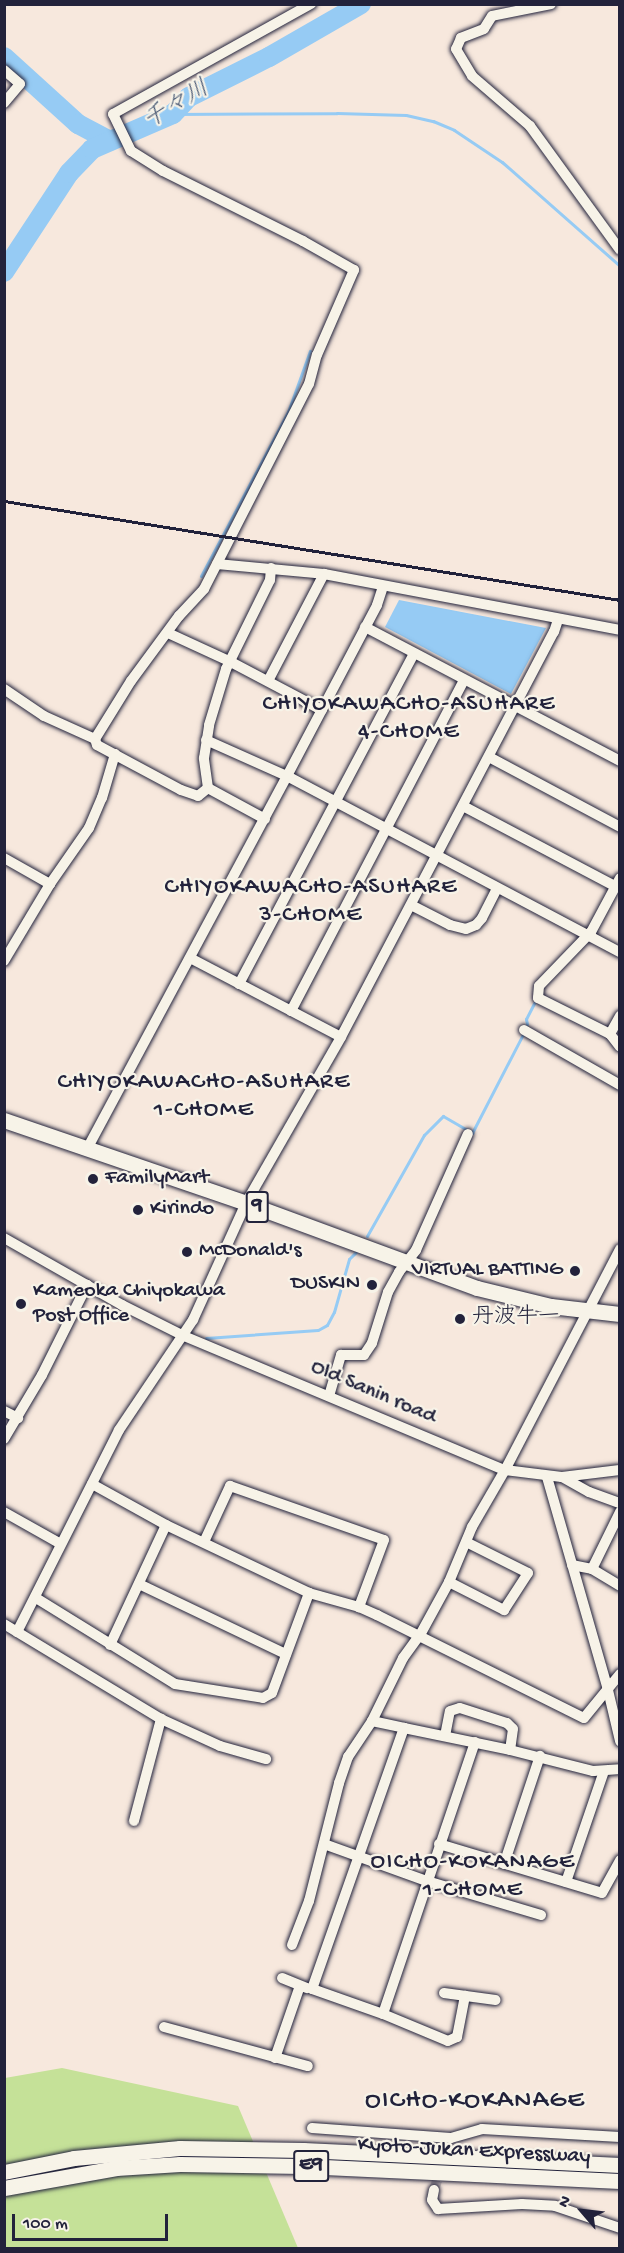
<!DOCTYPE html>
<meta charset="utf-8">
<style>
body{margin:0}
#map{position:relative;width:624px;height:2253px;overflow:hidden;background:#f7e8dd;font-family:"Gochi Hand","Klee One",sans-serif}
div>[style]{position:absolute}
.green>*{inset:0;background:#c5e198}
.water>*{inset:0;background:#96cbf4}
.stream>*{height:3px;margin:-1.5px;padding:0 1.5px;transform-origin:1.5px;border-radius:1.5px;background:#96cbf4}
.river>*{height:20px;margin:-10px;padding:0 10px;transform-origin:10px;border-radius:10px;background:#96cbf4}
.minor-tunnel>*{height:10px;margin-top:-5px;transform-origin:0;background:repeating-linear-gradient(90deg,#ccc0bd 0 10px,transparent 0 15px)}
.roads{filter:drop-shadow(0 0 2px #22223b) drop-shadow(0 0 2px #22223b)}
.minor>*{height:10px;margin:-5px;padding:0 5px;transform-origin:5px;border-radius:5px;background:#f7f3e8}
.highway>*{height:15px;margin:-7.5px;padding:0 7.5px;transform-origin:7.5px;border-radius:7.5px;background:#f7f3e8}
.rail>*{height:3px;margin:-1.5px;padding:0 1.5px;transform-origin:1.5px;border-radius:1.5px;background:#22223b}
.dots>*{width:16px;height:16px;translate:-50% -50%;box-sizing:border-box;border:3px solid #f7f3e8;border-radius:50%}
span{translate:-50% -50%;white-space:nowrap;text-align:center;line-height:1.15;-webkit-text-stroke:4.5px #f7f3e8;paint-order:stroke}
.shield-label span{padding:2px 4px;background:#f7f3e8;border:2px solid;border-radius:4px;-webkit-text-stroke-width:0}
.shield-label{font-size:21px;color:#22223b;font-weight:700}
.poi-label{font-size:22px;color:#22223b}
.left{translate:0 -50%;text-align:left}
.right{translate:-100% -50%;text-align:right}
.street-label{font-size:22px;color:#22223b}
.water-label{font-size:24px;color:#455572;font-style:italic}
.neighbourhood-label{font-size:24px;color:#22223b;letter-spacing:1.5px}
.quarter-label{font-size:26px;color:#22223b;letter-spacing:1.5px}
.frame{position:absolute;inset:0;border:6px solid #22223b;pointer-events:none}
.north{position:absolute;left:552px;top:2181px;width:60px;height:60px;-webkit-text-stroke:4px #f7f3e8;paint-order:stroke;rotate:298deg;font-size:16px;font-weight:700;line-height:24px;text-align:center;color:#22223b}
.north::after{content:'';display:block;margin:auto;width:21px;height:27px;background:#22223b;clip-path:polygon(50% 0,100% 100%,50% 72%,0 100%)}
.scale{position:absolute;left:12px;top:2214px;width:156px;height:27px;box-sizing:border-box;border:3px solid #22223b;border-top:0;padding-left:8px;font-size:18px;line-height:21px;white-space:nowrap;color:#22223b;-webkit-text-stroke:4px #f7f3e8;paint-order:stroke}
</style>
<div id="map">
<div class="green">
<div style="clip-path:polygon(62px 2068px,238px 2106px,298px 2248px,5px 2248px,5px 2078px)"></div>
</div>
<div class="water">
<div style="clip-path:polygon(399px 600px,546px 628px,511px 694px,385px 627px)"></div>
</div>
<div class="stream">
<div style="left:173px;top:114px;width:164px;rotate:-0.3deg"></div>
<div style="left:337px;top:113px;width:69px;rotate:1.7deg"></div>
<div style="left:406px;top:115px;width:28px;rotate:13deg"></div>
<div style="left:433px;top:121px;width:23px;rotate:23deg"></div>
<div style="left:454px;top:130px;width:58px;rotate:33.7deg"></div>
<div style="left:502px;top:162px;width:157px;rotate:41.4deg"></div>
<div style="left:201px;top:576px;width:186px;rotate:-62.1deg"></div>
<div style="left:288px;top:412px;width:65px;rotate:-70.2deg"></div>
<div style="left:527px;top:1024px;width:5px;rotate:-101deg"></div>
<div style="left:526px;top:1019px;width:18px;rotate:-63deg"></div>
<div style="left:367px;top:1236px;width:116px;rotate:-60.6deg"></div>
<div style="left:424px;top:1135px;width:27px;rotate:-45deg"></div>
<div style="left:443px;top:1116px;width:34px;rotate:30deg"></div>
<div style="left:472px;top:1133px;width:111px;rotate:-62.7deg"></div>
<div style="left:206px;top:1338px;width:112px;rotate:-4.1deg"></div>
<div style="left:318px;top:1330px;width:10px;rotate:-29deg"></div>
<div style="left:327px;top:1325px;width:15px;rotate:-62deg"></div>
<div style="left:334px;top:1312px;width:55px;rotate:-74.2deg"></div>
<div style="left:349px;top:1259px;width:10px;rotate:-45deg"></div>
</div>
<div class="river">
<div style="left:4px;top:57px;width:100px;rotate:42.2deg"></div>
<div style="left:78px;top:124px;width:36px;rotate:28deg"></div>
<div style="left:4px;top:272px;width:118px;rotate:-56.7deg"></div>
<div style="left:69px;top:173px;width:33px;rotate:-46deg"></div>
<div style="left:92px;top:149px;width:88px;rotate:-23.4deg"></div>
<div style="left:173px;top:114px;width:23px;rotate:-47deg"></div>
<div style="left:189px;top:97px;width:89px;rotate:-26.6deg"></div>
<div style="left:269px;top:57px;width:106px;rotate:-29.9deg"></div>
</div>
<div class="minor-tunnel">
<div style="left:434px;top:2190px;width:55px;rotate:-71.9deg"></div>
</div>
<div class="roads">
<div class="minor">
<div style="left:551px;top:4px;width:60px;rotate:168.5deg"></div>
<div style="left:492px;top:16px;width:15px;rotate:122deg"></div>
<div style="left:484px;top:29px;width:25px;rotate:159deg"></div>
<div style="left:461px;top:38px;width:12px;rotate:114deg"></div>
<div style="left:456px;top:49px;width:31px;rotate:59deg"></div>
<div style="left:472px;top:76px;width:77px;rotate:40.8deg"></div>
<div style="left:530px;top:126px;width:153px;rotate:54deg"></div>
<div style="left:4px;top:70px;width:21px;rotate:41deg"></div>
<div style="left:20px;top:84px;width:25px;rotate:130deg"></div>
<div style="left:217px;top:564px;width:107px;rotate:5.3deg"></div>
<div style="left:324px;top:574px;width:301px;rotate:10.7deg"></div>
<div style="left:365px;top:627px;width:288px;rotate:27.7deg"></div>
<div style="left:168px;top:633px;width:67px;rotate:24.7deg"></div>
<div style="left:229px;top:661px;width:105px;rotate:27.8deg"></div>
<div style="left:268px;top:681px;width:121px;rotate:-62.4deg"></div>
<div style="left:4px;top:689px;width:48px;rotate:34deg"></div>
<div style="left:44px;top:716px;width:56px;rotate:24.3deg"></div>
<div style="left:95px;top:739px;width:6px;rotate:72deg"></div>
<div style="left:97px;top:745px;width:95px;rotate:28.2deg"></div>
<div style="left:181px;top:790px;width:18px;rotate:19deg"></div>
<div style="left:198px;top:796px;width:13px;rotate:-39deg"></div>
<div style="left:95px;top:739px;width:68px;rotate:-58.2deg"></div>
<div style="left:131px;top:681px;width:81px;rotate:-53.6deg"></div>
<div style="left:179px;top:616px;width:37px;rotate:-47deg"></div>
<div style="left:204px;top:589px;width:230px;rotate:-62.9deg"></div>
<div style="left:309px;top:384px;width:30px;rotate:-75deg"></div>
<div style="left:317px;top:355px;width:93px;rotate:-66.5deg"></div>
<div style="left:354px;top:270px;width:59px;rotate:-150.4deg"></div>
<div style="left:303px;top:241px;width:157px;rotate:-153.4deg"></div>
<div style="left:163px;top:171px;width:38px;rotate:-148deg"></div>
<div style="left:131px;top:151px;width:41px;rotate:-115.9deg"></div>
<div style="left:113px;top:114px;width:227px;rotate:-29.1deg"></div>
<div style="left:206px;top:740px;width:89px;rotate:24deg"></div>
<div style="left:287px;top:776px;width:377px;rotate:27.9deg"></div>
<div style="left:489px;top:757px;width:149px;rotate:28.1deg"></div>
<div style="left:463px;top:806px;width:172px;rotate:27.8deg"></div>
<div style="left:265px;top:819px;width:65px;rotate:-151.5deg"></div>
<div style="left:208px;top:788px;width:30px;rotate:-98deg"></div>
<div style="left:204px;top:758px;width:33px;rotate:-81deg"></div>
<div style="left:209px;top:725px;width:59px;rotate:-73.1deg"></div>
<div style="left:226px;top:669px;width:99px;rotate:-63.7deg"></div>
<div style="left:270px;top:580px;width:12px;rotate:-85deg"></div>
<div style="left:4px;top:858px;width:53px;rotate:29.5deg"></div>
<div style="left:620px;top:878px;width:61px;rotate:118.2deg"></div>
<div style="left:591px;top:932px;width:75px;rotate:133.9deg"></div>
<div style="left:539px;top:986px;width:12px;rotate:95deg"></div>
<div style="left:538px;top:998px;width:80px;rotate:26.6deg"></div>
<div style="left:610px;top:1034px;width:16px;rotate:52deg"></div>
<div style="left:411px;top:905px;width:44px;rotate:27.1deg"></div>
<div style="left:450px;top:925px;width:16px;rotate:14deg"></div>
<div style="left:466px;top:929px;width:11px;rotate:-22deg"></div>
<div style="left:476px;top:925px;width:9px;rotate:-49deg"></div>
<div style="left:482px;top:918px;width:33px;rotate:-63deg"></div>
<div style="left:190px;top:958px;width:170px;rotate:27.6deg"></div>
<div style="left:4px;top:961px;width:90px;rotate:-59.1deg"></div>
<div style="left:50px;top:884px;width:68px;rotate:-55.1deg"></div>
<div style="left:89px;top:828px;width:33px;rotate:-67deg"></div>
<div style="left:102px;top:798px;width:46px;rotate:-73.5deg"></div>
<div style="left:239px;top:984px;width:374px;rotate:-62.1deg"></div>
<div style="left:291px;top:1011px;width:373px;rotate:-62.4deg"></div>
<div style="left:524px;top:1030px;width:111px;rotate:29.8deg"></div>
<div style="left:610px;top:1034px;width:21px;rotate:-61deg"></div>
<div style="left:87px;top:1149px;width:423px;rotate:-61.8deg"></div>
<div style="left:287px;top:776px;width:193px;rotate:-62.2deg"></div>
<div style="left:377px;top:605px;width:20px;rotate:-72deg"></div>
<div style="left:4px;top:1238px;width:136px;rotate:29.6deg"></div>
<div style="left:122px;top:1305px;width:69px;rotate:26.6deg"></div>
<div style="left:184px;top:1336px;width:348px;rotate:22.7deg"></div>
<div style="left:505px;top:1470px;width:57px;rotate:7deg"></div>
<div style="left:562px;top:1477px;width:58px;rotate:-6.9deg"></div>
<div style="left:329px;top:1396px;width:43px;rotate:-73.7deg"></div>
<div style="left:341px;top:1355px;width:23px"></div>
<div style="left:364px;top:1355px;width:14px;rotate:-56deg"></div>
<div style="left:372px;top:1343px;width:53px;rotate:-72.6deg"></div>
<div style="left:388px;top:1292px;width:23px;rotate:-61deg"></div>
<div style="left:399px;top:1272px;width:28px;rotate:-52deg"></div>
<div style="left:416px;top:1250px;width:127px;rotate:-65.9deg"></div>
<div style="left:4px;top:1411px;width:16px;rotate:27deg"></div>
<div style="left:4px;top:1439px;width:74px;rotate:-59.3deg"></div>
<div style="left:42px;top:1375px;width:101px;rotate:-63.4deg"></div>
<div style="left:547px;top:1477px;width:217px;rotate:74deg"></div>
<div style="left:607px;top:1686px;width:57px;rotate:76.7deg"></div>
<div style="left:562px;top:1477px;width:31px;rotate:29deg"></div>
<div style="left:589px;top:1492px;width:33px;rotate:20deg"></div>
<div style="left:92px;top:1484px;width:85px;rotate:29deg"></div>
<div style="left:166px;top:1525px;width:158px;rotate:25.4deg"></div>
<div style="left:309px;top:1593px;width:52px;rotate:15.6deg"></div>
<div style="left:359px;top:1607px;width:20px;rotate:24deg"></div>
<div style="left:377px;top:1615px;width:231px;rotate:26.5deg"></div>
<div style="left:584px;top:1718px;width:57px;rotate:-50.7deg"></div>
<div style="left:4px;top:1512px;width:65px;rotate:29.3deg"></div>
<div style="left:204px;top:1542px;width:62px;rotate:-65.1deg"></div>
<div style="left:230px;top:1486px;width:163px;rotate:19.3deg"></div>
<div style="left:384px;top:1540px;width:72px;rotate:110.5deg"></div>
<div style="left:572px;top:1565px;width:20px;rotate:11deg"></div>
<div style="left:592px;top:1569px;width:64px;rotate:-63.8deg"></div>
<div style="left:592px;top:1569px;width:33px;rotate:31deg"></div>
<div style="left:449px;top:1582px;width:62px;rotate:27deg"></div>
<div style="left:504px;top:1610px;width:44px;rotate:-57deg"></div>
<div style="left:528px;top:1573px;width:69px;rotate:-153.4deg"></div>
<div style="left:139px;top:1584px;width:163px;rotate:25.5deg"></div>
<div style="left:36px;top:1598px;width:163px;rotate:31.7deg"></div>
<div style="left:175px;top:1684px;width:89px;rotate:9deg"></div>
<div style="left:263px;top:1698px;width:10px;rotate:-29deg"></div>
<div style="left:272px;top:1693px;width:107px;rotate:-69.7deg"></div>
<div style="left:4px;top:1624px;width:184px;rotate:31.2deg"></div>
<div style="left:161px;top:1719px;width:65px;rotate:24.6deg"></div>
<div style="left:220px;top:1746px;width:48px;rotate:15.8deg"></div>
<div style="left:17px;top:1632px;width:226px;rotate:-63.2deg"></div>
<div style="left:119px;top:1430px;width:133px;rotate:-56.1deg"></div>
<div style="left:193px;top:1320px;width:128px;rotate:-65.6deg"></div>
<div style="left:246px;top:1203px;width:191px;rotate:-60.2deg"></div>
<div style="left:341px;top:1037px;width:458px;rotate:-62.3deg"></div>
<div style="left:554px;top:632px;width:13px;rotate:-72deg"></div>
<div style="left:110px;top:1645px;width:132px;rotate:-65deg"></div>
<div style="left:372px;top:1721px;width:33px;rotate:12deg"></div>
<div style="left:445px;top:1736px;width:25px;rotate:-79deg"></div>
<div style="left:450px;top:1711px;width:10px;rotate:-17deg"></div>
<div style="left:460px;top:1708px;width:49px;rotate:17.7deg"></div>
<div style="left:507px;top:1723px;width:8px;rotate:45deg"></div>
<div style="left:513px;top:1729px;width:21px;rotate:98deg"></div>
<div style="left:475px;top:1742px;width:287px;rotate:108.7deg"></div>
<div style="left:383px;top:2014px;width:75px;rotate:-160.6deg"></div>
<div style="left:312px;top:1989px;width:277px;rotate:-70.6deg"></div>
<div style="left:404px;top:1728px;width:108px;rotate:11.7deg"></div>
<div style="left:510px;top:1750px;width:86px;rotate:14.2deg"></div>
<div style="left:593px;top:1771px;width:27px;rotate:-4deg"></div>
<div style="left:134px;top:1821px;width:106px;rotate:-75.2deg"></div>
<div style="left:324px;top:1844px;width:109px;rotate:19.8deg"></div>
<div style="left:427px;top:1881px;width:119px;rotate:16.6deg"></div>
<div style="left:439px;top:1844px;width:170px;rotate:16.7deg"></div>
<div style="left:602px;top:1893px;width:38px;rotate:-61deg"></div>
<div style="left:504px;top:1864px;width:114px;rotate:-71.6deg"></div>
<div style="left:566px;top:1882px;width:117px;rotate:-71.1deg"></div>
<div style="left:292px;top:1945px;width:47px;rotate:-68.9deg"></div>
<div style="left:309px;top:1901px;width:122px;rotate:-75.7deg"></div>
<div style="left:339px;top:1783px;width:28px;rotate:-71deg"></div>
<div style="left:348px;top:1757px;width:43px;rotate:-56.3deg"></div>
<div style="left:372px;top:1721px;width:70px;rotate:-63.8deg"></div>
<div style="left:403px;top:1658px;width:29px;rotate:-54deg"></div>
<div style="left:420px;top:1635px;width:60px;rotate:-61.3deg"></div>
<div style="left:449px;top:1582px;width:60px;rotate:-67.3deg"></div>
<div style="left:472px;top:1527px;width:66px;rotate:-59.9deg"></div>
<div style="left:505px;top:1470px;width:249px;rotate:-62.5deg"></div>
<div style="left:282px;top:1978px;width:27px;rotate:22deg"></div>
<div style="left:444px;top:1993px;width:52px;rotate:7.7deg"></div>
<div style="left:383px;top:2014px;width:70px;rotate:22.6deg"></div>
<div style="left:448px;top:2041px;width:10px;rotate:-24deg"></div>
<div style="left:457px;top:2037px;width:42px;rotate:-79deg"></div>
<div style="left:164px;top:2027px;width:149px;rotate:15.2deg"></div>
<div style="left:275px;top:2058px;width:76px;rotate:-70.9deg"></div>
<div style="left:312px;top:2128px;width:139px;rotate:4.1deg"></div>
<div style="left:451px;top:2138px;width:32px;rotate:-16deg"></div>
<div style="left:482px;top:2129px;width:138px;rotate:3.3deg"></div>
<div style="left:434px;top:2190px;width:10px;rotate:101deg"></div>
<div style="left:432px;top:2200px;width:11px;rotate:56deg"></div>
<div style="left:438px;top:2209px;width:84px;rotate:-3.4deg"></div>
<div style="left:522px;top:2204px;width:33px;rotate:3deg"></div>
<div style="left:555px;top:2206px;width:69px;rotate:18.7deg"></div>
</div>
<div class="highway">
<div style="left:4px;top:1120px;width:256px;rotate:18.9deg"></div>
<div style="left:246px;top:1203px;width:246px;rotate:20.2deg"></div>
<div style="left:477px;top:1288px;width:76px;rotate:13.7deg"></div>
<div style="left:551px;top:1306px;width:69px;rotate:6.6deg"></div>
<div style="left:4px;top:2172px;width:71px;rotate:-11.3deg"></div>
<div style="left:74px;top:2158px;width:106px;rotate:-5.4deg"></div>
<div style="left:180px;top:2148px;width:123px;rotate:0.9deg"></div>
<div style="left:303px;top:2150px;width:317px;rotate:2.7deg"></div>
<div style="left:4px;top:2188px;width:114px;rotate:-10.1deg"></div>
<div style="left:116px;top:2168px;width:64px;rotate:-3.6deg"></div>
<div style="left:180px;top:2164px;width:123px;rotate:0.9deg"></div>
<div style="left:303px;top:2166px;width:317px;rotate:2.7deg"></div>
</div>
</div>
<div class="rail">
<div style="left:4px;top:501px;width:624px;rotate:9.13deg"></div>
</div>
<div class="dots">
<div style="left:93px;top:1179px;background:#22223b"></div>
<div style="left:138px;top:1210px;background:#22223b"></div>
<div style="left:187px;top:1252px;background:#22223b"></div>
<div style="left:575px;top:1271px;background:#22223b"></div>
<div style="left:372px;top:1285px;background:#22223b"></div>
<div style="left:21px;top:1304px;background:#22223b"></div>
<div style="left:460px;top:1319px;background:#22223b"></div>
</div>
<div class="shield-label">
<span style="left:257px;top:1207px">9</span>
<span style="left:311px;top:2166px">E9</span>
</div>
<div class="poi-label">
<span class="left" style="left:105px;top:1179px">FamilyMart</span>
<span class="left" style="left:150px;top:1210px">Kirindo</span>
<span class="left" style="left:199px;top:1252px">McDonald's</span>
<span class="right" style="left:563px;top:1271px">VIRTUAL BATTING</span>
<span class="right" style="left:360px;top:1285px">DUSKIN</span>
<span class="left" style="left:33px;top:1304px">Kameoka Chiyokawa<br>Post Office</span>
<span class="left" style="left:472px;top:1319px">丹波牛一</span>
</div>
<div class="street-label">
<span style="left:373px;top:1393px;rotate:23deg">Old Sanin road</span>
<span style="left:474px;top:2152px;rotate:3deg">Kyoto-Jukan Expressway</span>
</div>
<div class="water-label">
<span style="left:177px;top:106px;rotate:-31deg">千々川</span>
</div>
<div class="neighbourhood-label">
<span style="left:409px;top:719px">CHIYOKAWACHO-ASUHARE<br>4-CHOME</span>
<span style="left:311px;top:902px">CHIYOKAWACHO-ASUHARE<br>3-CHOME</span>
<span style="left:204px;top:1097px">CHIYOKAWACHO-ASUHARE<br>1-CHOME</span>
<span style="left:473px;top:1877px">OICHO-KOKANAGE<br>1-CHOME</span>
</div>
<div class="quarter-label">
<span style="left:475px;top:2102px">OICHO-KOKANAGE</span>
</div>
<div class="frame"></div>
<div class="north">N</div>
<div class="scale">100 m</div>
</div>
